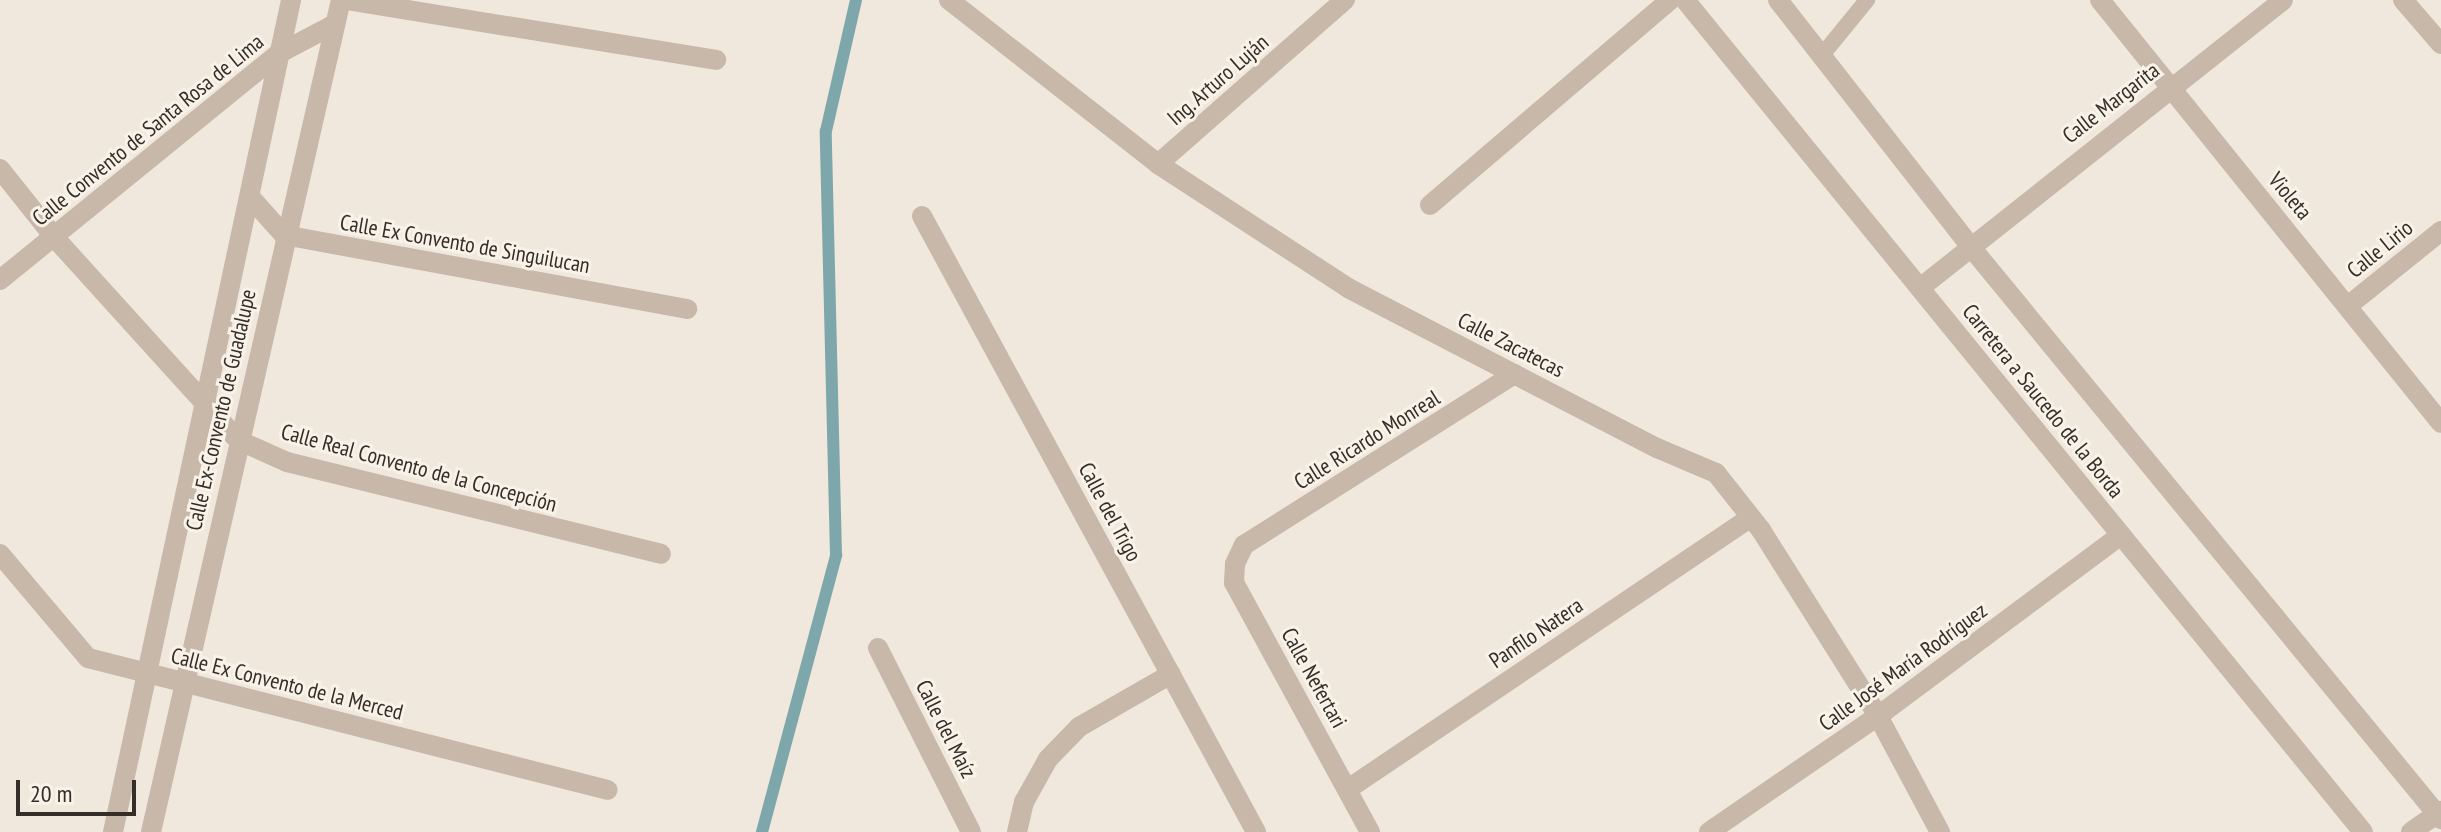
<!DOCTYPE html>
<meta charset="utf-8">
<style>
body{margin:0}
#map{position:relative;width:2441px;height:832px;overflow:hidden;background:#f0e8dc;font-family:"PT Sans Narrow",sans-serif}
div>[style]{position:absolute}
.stream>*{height:12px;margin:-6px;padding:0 6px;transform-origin:6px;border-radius:6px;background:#7ea7ab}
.service>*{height:16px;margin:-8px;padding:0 8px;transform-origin:8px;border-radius:8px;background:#c7b8a9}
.minor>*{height:20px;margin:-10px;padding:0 10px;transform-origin:10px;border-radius:10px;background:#c7b8a9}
.tertiary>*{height:20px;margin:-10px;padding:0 10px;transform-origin:10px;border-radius:10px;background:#c7b8a9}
span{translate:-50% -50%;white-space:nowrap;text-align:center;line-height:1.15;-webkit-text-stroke:6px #f8f2e8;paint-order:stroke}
.street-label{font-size:22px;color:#352d28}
.scale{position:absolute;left:16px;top:780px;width:120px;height:36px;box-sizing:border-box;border:4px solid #352d28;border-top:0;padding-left:10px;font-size:24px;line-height:28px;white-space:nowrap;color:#352d28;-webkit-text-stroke:6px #f8f2e8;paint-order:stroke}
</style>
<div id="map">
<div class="stream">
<div style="left:762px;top:832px;width:287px;rotate:-75deg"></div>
<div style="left:836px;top:555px;width:424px;rotate:-91.4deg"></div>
<div style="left:826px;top:131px;width:134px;rotate:-77.1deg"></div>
</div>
<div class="service">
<div style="left:1823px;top:54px;width:70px;rotate:-50.8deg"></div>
</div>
<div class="minor">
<div style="left:346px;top:0;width:375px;rotate:9.2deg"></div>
<div style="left:949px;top:0;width:266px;rotate:38.1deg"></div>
<div style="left:1158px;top:164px;width:227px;rotate:33.1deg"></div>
<div style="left:1348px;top:288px;width:348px;rotate:27.4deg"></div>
<div style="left:1657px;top:448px;width:64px;rotate:23deg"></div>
<div style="left:1716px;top:473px;width:73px;rotate:51.7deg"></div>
<div style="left:1761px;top:530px;width:220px;rotate:57.8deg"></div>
<div style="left:1878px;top:716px;width:132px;rotate:61.9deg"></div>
<div style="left:2100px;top:0;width:543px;rotate:51.13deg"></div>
<div style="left:2403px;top:0;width:58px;rotate:49.2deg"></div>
<div style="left:1158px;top:164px;width:249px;rotate:-41.3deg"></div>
<div style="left:0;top:169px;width:87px;rotate:51.5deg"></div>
<div style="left:54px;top:237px;width:274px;rotate:47.8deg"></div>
<div style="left:238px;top:440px;width:54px;rotate:24.2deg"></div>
<div style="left:287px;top:462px;width:385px;rotate:13.8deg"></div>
<div style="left:251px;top:198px;width:50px;rotate:48.3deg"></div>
<div style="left:284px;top:235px;width:410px;rotate:10.4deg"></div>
<div style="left:1430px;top:205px;width:316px;rotate:-40.5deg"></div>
<div style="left:922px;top:216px;width:701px;rotate:61.53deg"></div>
<div style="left:0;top:280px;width:358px;rotate:-39.1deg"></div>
<div style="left:278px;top:54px;width:60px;rotate:-27.8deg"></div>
<div style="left:1920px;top:288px;width:463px;rotate:-38.4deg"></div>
<div style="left:2349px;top:305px;width:118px;rotate:-38.8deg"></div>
<div style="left:0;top:554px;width:136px;rotate:49.8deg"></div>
<div style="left:88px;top:658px;width:536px;rotate:14.24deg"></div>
<div style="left:878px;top:648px;width:206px;rotate:63.2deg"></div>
<div style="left:1348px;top:789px;width:486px;rotate:-34deg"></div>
<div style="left:113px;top:832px;width:851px;rotate:-77.92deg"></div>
<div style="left:151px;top:832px;width:853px;rotate:-77.14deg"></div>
<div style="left:1017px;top:832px;width:31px;rotate:-77deg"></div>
<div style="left:1024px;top:802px;width:49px;rotate:-60.8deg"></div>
<div style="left:1048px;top:759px;width:45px;rotate:-45.9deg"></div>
<div style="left:1079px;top:727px;width:106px;rotate:-29.9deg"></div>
<div style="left:1370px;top:832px;width:284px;rotate:-118.6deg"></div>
<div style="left:1234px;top:583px;width:19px;rotate:-87deg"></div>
<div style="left:1235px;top:564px;width:21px;rotate:-65deg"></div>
<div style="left:1244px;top:545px;width:320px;rotate:-32.3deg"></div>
<div style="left:1709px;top:832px;width:205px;rotate:-34.5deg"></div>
<div style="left:1878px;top:716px;width:303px;rotate:-36.7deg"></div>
</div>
<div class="tertiary">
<div style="left:1685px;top:0;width:1073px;rotate:50.82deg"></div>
<div style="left:1778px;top:0;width:312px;rotate:52deg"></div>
<div style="left:1970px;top:246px;width:742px;rotate:50.58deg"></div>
<div style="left:2411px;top:832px;width:37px;rotate:-35deg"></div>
</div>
<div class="street-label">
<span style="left:1218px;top:80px;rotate:-41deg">Ing. Arturo Luján</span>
<span style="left:2111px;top:103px;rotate:-38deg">Calle Margarita</span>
<span style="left:148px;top:130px;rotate:-39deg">Calle Convento de Santa Rosa de Lima</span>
<span style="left:2290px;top:196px;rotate:50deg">Violeta</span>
<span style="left:465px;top:244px;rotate:10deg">Calle Ex Convento de Singuilucan</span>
<span style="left:2380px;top:249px;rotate:-39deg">Calle Lirio</span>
<span style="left:1511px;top:345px;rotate:27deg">Calle Zacatecas</span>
<span style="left:2043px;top:401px;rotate:51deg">Carretera a Saucedo de la Borda</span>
<span style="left:221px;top:410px;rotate:-77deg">Calle Ex-Convento de Guadalupe</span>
<span style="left:1367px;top:440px;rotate:-32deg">Calle Ricardo Monreal</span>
<span style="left:419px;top:468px;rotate:15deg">Calle Real Convento de la Concepción</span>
<span style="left:1110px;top:512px;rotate:62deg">Calle del Trigo</span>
<span style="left:1536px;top:633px;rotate:-34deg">Panfilo Natera</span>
<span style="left:1903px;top:667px;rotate:-36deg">Calle José María Rodríguez</span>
<span style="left:1314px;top:678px;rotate:61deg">Calle Nefertari</span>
<span style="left:287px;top:684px;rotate:14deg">Calle Ex Convento de la Merced</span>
<span style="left:946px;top:729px;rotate:63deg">Calle del Maíz</span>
</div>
<div class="scale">20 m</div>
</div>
